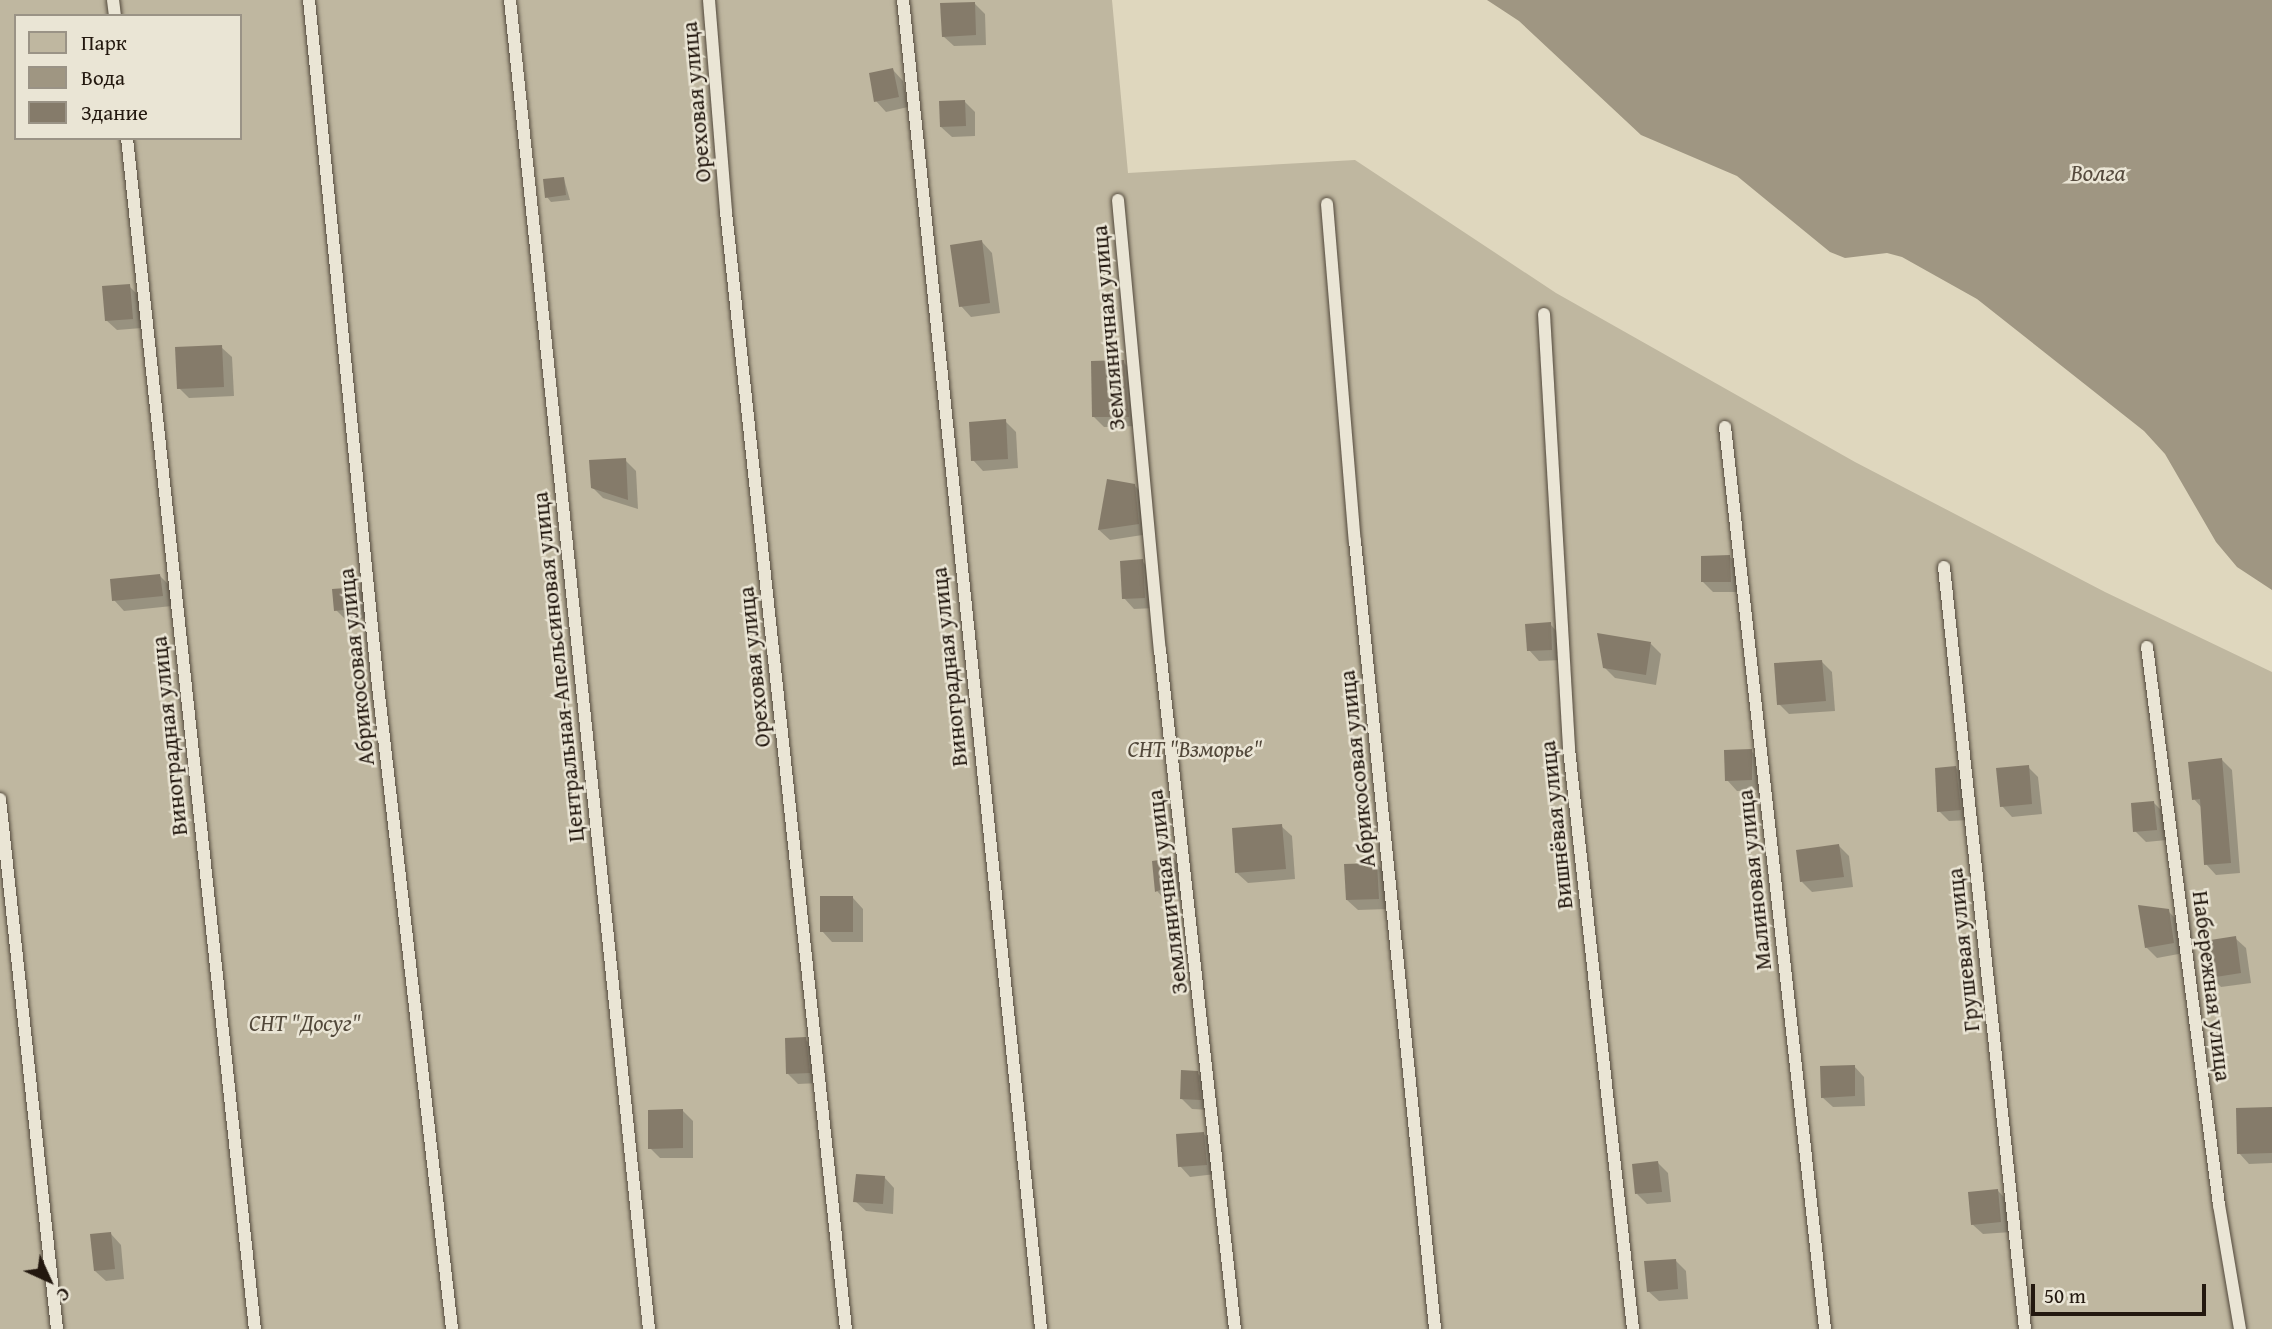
<!DOCTYPE html>
<meta charset="utf-8">
<style>
body{margin:0}
#map{position:relative;width:2272px;height:1329px;overflow:hidden;background:#dfd7be;font-family:"Gentium Book Plus",serif}
div>[style]{position:absolute}
.green>*{inset:0;background:#bfb7a0}
.water>*{inset:0;background:#9f9682}
.shadow>*{inset:0;background:#0003}
.building>*{inset:0;background:#857b6a}
.roads{filter:drop-shadow(0 0 2px #52483b) drop-shadow(0 0 2px #52483b)}
.lane>*{height:12px;margin:-6px;padding:0 6px;transform-origin:6px;border-radius:6px;background:#eae5d5}
span{translate:-50% -50%;white-space:nowrap;text-align:center;line-height:1.15;-webkit-text-stroke:5px #eae5d5;paint-order:stroke}
.street-label{font-size:23px;color:#23180f}
.park-label{font-size:23px;color:#52483a;font-style:italic}
.water-label{font-size:24px;color:#554a3d;font-style:italic}
.legend{position:absolute;left:14px;top:14px;width:228px;height:126px;box-sizing:border-box;background:#eae5d5;border:2px solid #9a9386;margin:0;padding:9px 12px;list-style:none;font-size:21px;color:#23180f}
.legend li{display:flex;align-items:center;gap:14px;height:35px}
.legend b{width:35px;border:2px solid #9a9386}
.north{position:absolute;left:14px;top:1245px;width:70px;height:70px;-webkit-text-stroke:5px #eae5d5;paint-order:stroke;rotate:135deg;font-size:19px;font-weight:700;line-height:28px;text-align:center;color:#23180f}
.north::after{content:'';display:block;margin:auto;width:24px;height:32px;background:#23180f;clip-path:polygon(50% 0,100% 100%,50% 72%,0 100%)}
.scale{position:absolute;left:2031px;top:1284px;width:175px;height:32px;box-sizing:border-box;border:4px solid #23180f;border-top:0;padding-left:9px;font-size:21px;line-height:24px;white-space:nowrap;color:#23180f;-webkit-text-stroke:5px #eae5d5;paint-order:stroke}
</style>
<div id="map">
<div class="green">
<div style="clip-path:polygon(evenodd,0 0,506px 0,642px 1329px,0 1329px,0 0,16px 16px,240px 16px,240px 138px,16px 138px,16px 16px)"></div>
<div style="clip-path:polygon(517px 0,1112px 0,1128px 173px,1355px 160px,1556px 293px,1855px 462px,2105px 592px,2272px 672px,2272px 1329px,655px 1329px)"></div>
</div>
<div class="water">
<div style="clip-path:polygon(1487px 0,2272px 0,2272px 590px,2237px 567px,2216px 542px,2165px 454px,2144px 431px,1977px 299px,1902px 257px,1887px 253px,1845px 258px,1830px 252px,1737px 176px,1641px 135px,1519px 21px)"></div>
</div>
<div class="shadow">
<div style="clip-path:polygon(975px 4px,985px 14px,986px 45px,954px 46px,943px 36px)"></div>
<div style="clip-path:polygon(893px 70px,903px 81px,908px 107px,886px 112px,876px 101px)"></div>
<div style="clip-path:polygon(964px 101px,975px 112px,975px 136px,952px 137px,941px 127px)"></div>
<div style="clip-path:polygon(564px 179px,570px 200px,551px 202px,547px 197px)"></div>
<div style="clip-path:polygon(982px 242px,992px 253px,1000px 313px,971px 317px,961px 306px)"></div>
<div style="clip-path:polygon(129px 286px,139px 296px,142px 328px,117px 330px,106px 320px)"></div>
<div style="clip-path:polygon(221px 347px,232px 357px,234px 396px,189px 398px,179px 388px)"></div>
<div style="clip-path:polygon(1123px 362px,1134px 373px,1139px 426px,1104px 427px,1094px 417px)"></div>
<div style="clip-path:polygon(1005px 421px,1016px 432px,1018px 468px,983px 471px,973px 460px)"></div>
<div style="clip-path:polygon(625px 460px,636px 471px,638px 509px,603px 498px,592px 487px)"></div>
<div style="clip-path:polygon(1135px 486px,1145px 496px,1149px 534px,1110px 540px,1099px 530px)"></div>
<div style="clip-path:polygon(1730px 557px,1740px 568px,1741px 592px,1713px 592px,1703px 582px)"></div>
<div style="clip-path:polygon(1142px 561px,1153px 572px,1155px 608px,1134px 609px,1124px 598px)"></div>
<div style="clip-path:polygon(160px 576px,170px 586px,172px 606px,124px 611px,114px 600px)"></div>
<div style="clip-path:polygon(359px 589px,369px 599px,371px 618px,346px 620px,336px 610px)"></div>
<div style="clip-path:polygon(1550px 624px,1560px 635px,1562px 660px,1539px 661px,1529px 650px)"></div>
<div style="clip-path:polygon(1651px 644px,1661px 654px,1656px 685px,1615px 678px,1604px 667px)"></div>
<div style="clip-path:polygon(1822px 662px,1832px 672px,1835px 711px,1789px 714px,1779px 704px)"></div>
<div style="clip-path:polygon(1751px 751px,1762px 761px,1762px 790px,1737px 791px,1727px 780px)"></div>
<div style="clip-path:polygon(2222px 760px,2232px 770px,2240px 873px,2216px 875px,2206px 864px,2202px 808px,2194px 799px)"></div>
<div style="clip-path:polygon(2028px 767px,2038px 777px,2042px 814px,2012px 817px,2002px 806px)"></div>
<div style="clip-path:polygon(1956px 768px,1966px 779px,1971px 820px,1949px 821px,1939px 811px)"></div>
<div style="clip-path:polygon(2154px 803px,2164px 813px,2167px 840px,2146px 842px,2135px 831px)"></div>
<div style="clip-path:polygon(1281px 826px,1292px 836px,1295px 879px,1248px 883px,1237px 873px)"></div>
<div style="clip-path:polygon(1839px 846px,1849px 856px,1853px 887px,1812px 892px,1802px 882px)"></div>
<div style="clip-path:polygon(1173px 859px,1184px 870px,1187px 894px,1167px 902px,1157px 891px,1154px 862px)"></div>
<div style="clip-path:polygon(1377px 864px,1387px 875px,1388px 909px,1358px 910px,1347px 900px)"></div>
<div style="clip-path:polygon(853px 898px,863px 909px,863px 942px,832px 942px,822px 931px)"></div>
<div style="clip-path:polygon(2168px 911px,2179px 922px,2184px 953px,2157px 958px,2146px 947px)"></div>
<div style="clip-path:polygon(2235px 938px,2246px 948px,2251px 983px,2221px 987px,2211px 977px)"></div>
<div style="clip-path:polygon(805px 1039px,816px 1050px,819px 1083px,798px 1084px,788px 1074px)"></div>
<div style="clip-path:polygon(1854px 1066px,1864px 1077px,1865px 1106px,1833px 1107px,1822px 1097px)"></div>
<div style="clip-path:polygon(1197px 1073px,1208px 1083px,1210px 1110px,1192px 1109px,1182px 1099px)"></div>
<div style="clip-path:polygon(2272px 1109px,2272px 1163px,2249px 1164px,2239px 1153px)"></div>
<div style="clip-path:polygon(682px 1110px,693px 1121px,693px 1158px,660px 1158px,650px 1148px)"></div>
<div style="clip-path:polygon(1203px 1133px,1214px 1144px,1216px 1174px,1190px 1177px,1180px 1166px)"></div>
<div style="clip-path:polygon(1658px 1163px,1668px 1173px,1671px 1202px,1647px 1204px,1637px 1194px)"></div>
<div style="clip-path:polygon(884px 1177px,894px 1188px,893px 1214px,866px 1211px,855px 1201px)"></div>
<div style="clip-path:polygon(1998px 1191px,2008px 1201px,2011px 1232px,1983px 1234px,1972px 1224px)"></div>
<div style="clip-path:polygon(111px 1234px,121px 1245px,124px 1279px,106px 1281px,95px 1271px)"></div>
<div style="clip-path:polygon(1675px 1260px,1686px 1271px,1688px 1299px,1659px 1301px,1648px 1291px)"></div>
</div>
<div class="building">
<div style="clip-path:polygon(975px 2px,976px 35px,942px 37px,940px 3px)"></div>
<div style="clip-path:polygon(893px 68px,899px 97px,874px 102px,869px 73px)"></div>
<div style="clip-path:polygon(965px 100px,966px 126px,940px 127px,939px 101px)"></div>
<div style="clip-path:polygon(564px 177px,566px 195px,545px 198px,543px 179px)"></div>
<div style="clip-path:polygon(982px 240px,990px 303px,959px 307px,950px 245px)"></div>
<div style="clip-path:polygon(130px 284px,133px 319px,105px 321px,102px 286px)"></div>
<div style="clip-path:polygon(222px 345px,224px 387px,177px 389px,175px 347px)"></div>
<div style="clip-path:polygon(1124px 360px,1129px 417px,1092px 417px,1091px 361px)"></div>
<div style="clip-path:polygon(1006px 419px,1008px 459px,971px 461px,969px 422px)"></div>
<div style="clip-path:polygon(626px 458px,628px 500px,591px 488px,589px 460px)"></div>
<div style="clip-path:polygon(1107px 479px,1135px 484px,1139px 524px,1098px 530px)"></div>
<div style="clip-path:polygon(1730px 555px,1731px 582px,1701px 582px,1701px 556px)"></div>
<div style="clip-path:polygon(1143px 559px,1145px 598px,1122px 599px,1120px 561px)"></div>
<div style="clip-path:polygon(160px 574px,163px 596px,112px 601px,110px 579px)"></div>
<div style="clip-path:polygon(359px 587px,361px 608px,334px 611px,332px 589px)"></div>
<div style="clip-path:polygon(1551px 622px,1552px 650px,1527px 651px,1525px 624px)"></div>
<div style="clip-path:polygon(1597px 633px,1651px 642px,1646px 675px,1603px 668px)"></div>
<div style="clip-path:polygon(1822px 660px,1826px 701px,1777px 705px,1774px 663px)"></div>
<div style="clip-path:polygon(1752px 749px,1752px 780px,1725px 781px,1724px 750px)"></div>
<div style="clip-path:polygon(2222px 758px,2231px 863px,2204px 865px,2200px 799px,2192px 800px,2188px 762px)"></div>
<div style="clip-path:polygon(2029px 765px,2032px 804px,2000px 807px,1996px 768px)"></div>
<div style="clip-path:polygon(1956px 766px,1961px 810px,1937px 812px,1935px 768px)"></div>
<div style="clip-path:polygon(2154px 801px,2157px 830px,2133px 832px,2131px 803px)"></div>
<div style="clip-path:polygon(1282px 824px,1286px 869px,1235px 873px,1232px 828px)"></div>
<div style="clip-path:polygon(1839px 844px,1844px 877px,1800px 882px,1796px 850px)"></div>
<div style="clip-path:polygon(1174px 858px,1177px 883px,1155px 892px,1152px 861px)"></div>
<div style="clip-path:polygon(1377px 863px,1379px 899px,1346px 900px,1344px 864px)"></div>
<div style="clip-path:polygon(820px 896px,853px 896px,853px 932px,820px 932px)"></div>
<div style="clip-path:polygon(2138px 905px,2169px 909px,2174px 943px,2145px 948px)"></div>
<div style="clip-path:polygon(2236px 936px,2241px 973px,2209px 978px,2204px 941px)"></div>
<div style="clip-path:polygon(806px 1037px,810px 1073px,786px 1074px,785px 1038px)"></div>
<div style="clip-path:polygon(1855px 1065px,1855px 1096px,1821px 1098px,1820px 1066px)"></div>
<div style="clip-path:polygon(1181px 1070px,1198px 1071px,1201px 1100px,1180px 1099px)"></div>
<div style="clip-path:polygon(2272px 1107px,2272px 1153px,2237px 1154px,2236px 1108px)"></div>
<div style="clip-path:polygon(683px 1109px,683px 1148px,648px 1149px,648px 1110px)"></div>
<div style="clip-path:polygon(1204px 1132px,1207px 1165px,1178px 1167px,1176px 1134px)"></div>
<div style="clip-path:polygon(1658px 1161px,1662px 1192px,1635px 1194px,1632px 1164px)"></div>
<div style="clip-path:polygon(856px 1174px,885px 1176px,883px 1204px,853px 1202px)"></div>
<div style="clip-path:polygon(1998px 1189px,2001px 1222px,1971px 1225px,1968px 1192px)"></div>
<div style="clip-path:polygon(111px 1232px,115px 1269px,94px 1271px,90px 1234px)"></div>
<div style="clip-path:polygon(1676px 1259px,1678px 1289px,1647px 1292px,1644px 1261px)"></div>
</div>
<div class="roads">
<div class="lane">
<div style="left:113px;top:0;width:16px;rotate:83deg"></div>
<div style="left:309px;top:0;width:689px;rotate:84.26deg"></div>
<div style="left:378px;top:686px;width:647px;rotate:83.43deg"></div>
<div style="left:510px;top:0;width:1336px;rotate:84.03deg"></div>
<div style="left:709px;top:0;width:213px;rotate:85.4deg"></div>
<div style="left:726px;top:212px;width:1123px;rotate:83.87deg"></div>
<div style="left:903px;top:0;width:1336px;rotate:84.07deg"></div>
<div style="left:127px;top:138px;width:1198px;rotate:83.87deg"></div>
<div style="left:1118px;top:200px;width:452px;rotate:84.7deg"></div>
<div style="left:1160px;top:650px;width:683px;rotate:83.7deg"></div>
<div style="left:1327px;top:204px;width:338px;rotate:85.3deg"></div>
<div style="left:1355px;top:541px;width:792px;rotate:84.2deg"></div>
<div style="left:1544px;top:314px;width:436px;rotate:86.7deg"></div>
<div style="left:1569px;top:749px;width:584px;rotate:83.7deg"></div>
<div style="left:1725px;top:427px;width:908px;rotate:83.67deg"></div>
<div style="left:1944px;top:567px;width:766px;rotate:83.93deg"></div>
<div style="left:2147px;top:647px;width:563px;rotate:82.65deg"></div>
<div style="left:2219px;top:1205px;width:126px;rotate:80.4deg"></div>
<div style="left:0;top:799px;width:533px;rotate:83.86deg"></div>
</div>
</div>
<div class="street-label">
<span style="left:696px;top:102px;rotate:-95deg">Ореховая улица</span>
<span style="left:1108px;top:328px;rotate:-95deg">Земляничная улица</span>
<span style="left:356px;top:667px;rotate:-96deg">Абрикосовая улица</span>
<span style="left:558px;top:667px;rotate:-96deg">Центральная-Апельсиновая улица</span>
<span style="left:754px;top:667px;rotate:-96deg">Ореховая улица</span>
<span style="left:949px;top:667px;rotate:-96deg">Виноградная улица</span>
<span style="left:169px;top:736px;rotate:-96deg">Виноградная улица</span>
<span style="left:1357px;top:769px;rotate:-96deg">Абрикосовая улица</span>
<span style="left:1556px;top:825px;rotate:-96deg">Вишнёвая улица</span>
<span style="left:1754px;top:880px;rotate:-96deg">Малиновая улица</span>
<span style="left:1167px;top:892px;rotate:-97deg">Земляничная улица</span>
<span style="left:1963px;top:950px;rotate:-96deg">Грушевая улица</span>
<span style="left:2212px;top:986px;rotate:83deg">Набережная улица</span>
</div>
<div class="park-label">
<span style="left:1195px;top:749px">СНТ "Взморье"</span>
<span style="left:305px;top:1023px">СНТ "Досуг"</span>
</div>
<div class="water-label">
<span style="left:2098px;top:173px">Волга</span>
</div>
<ul class="legend">
<li><b style="height:19px;background:#bfb7a0"></b>Парк</li>
<li><b style="height:19px;background:#9f9682"></b>Вода</li>
<li><b style="height:19px;background:#857b6a"></b>Здание</li>
</ul>
<div class="north">С</div>
<div class="scale">50 m</div>
</div>
